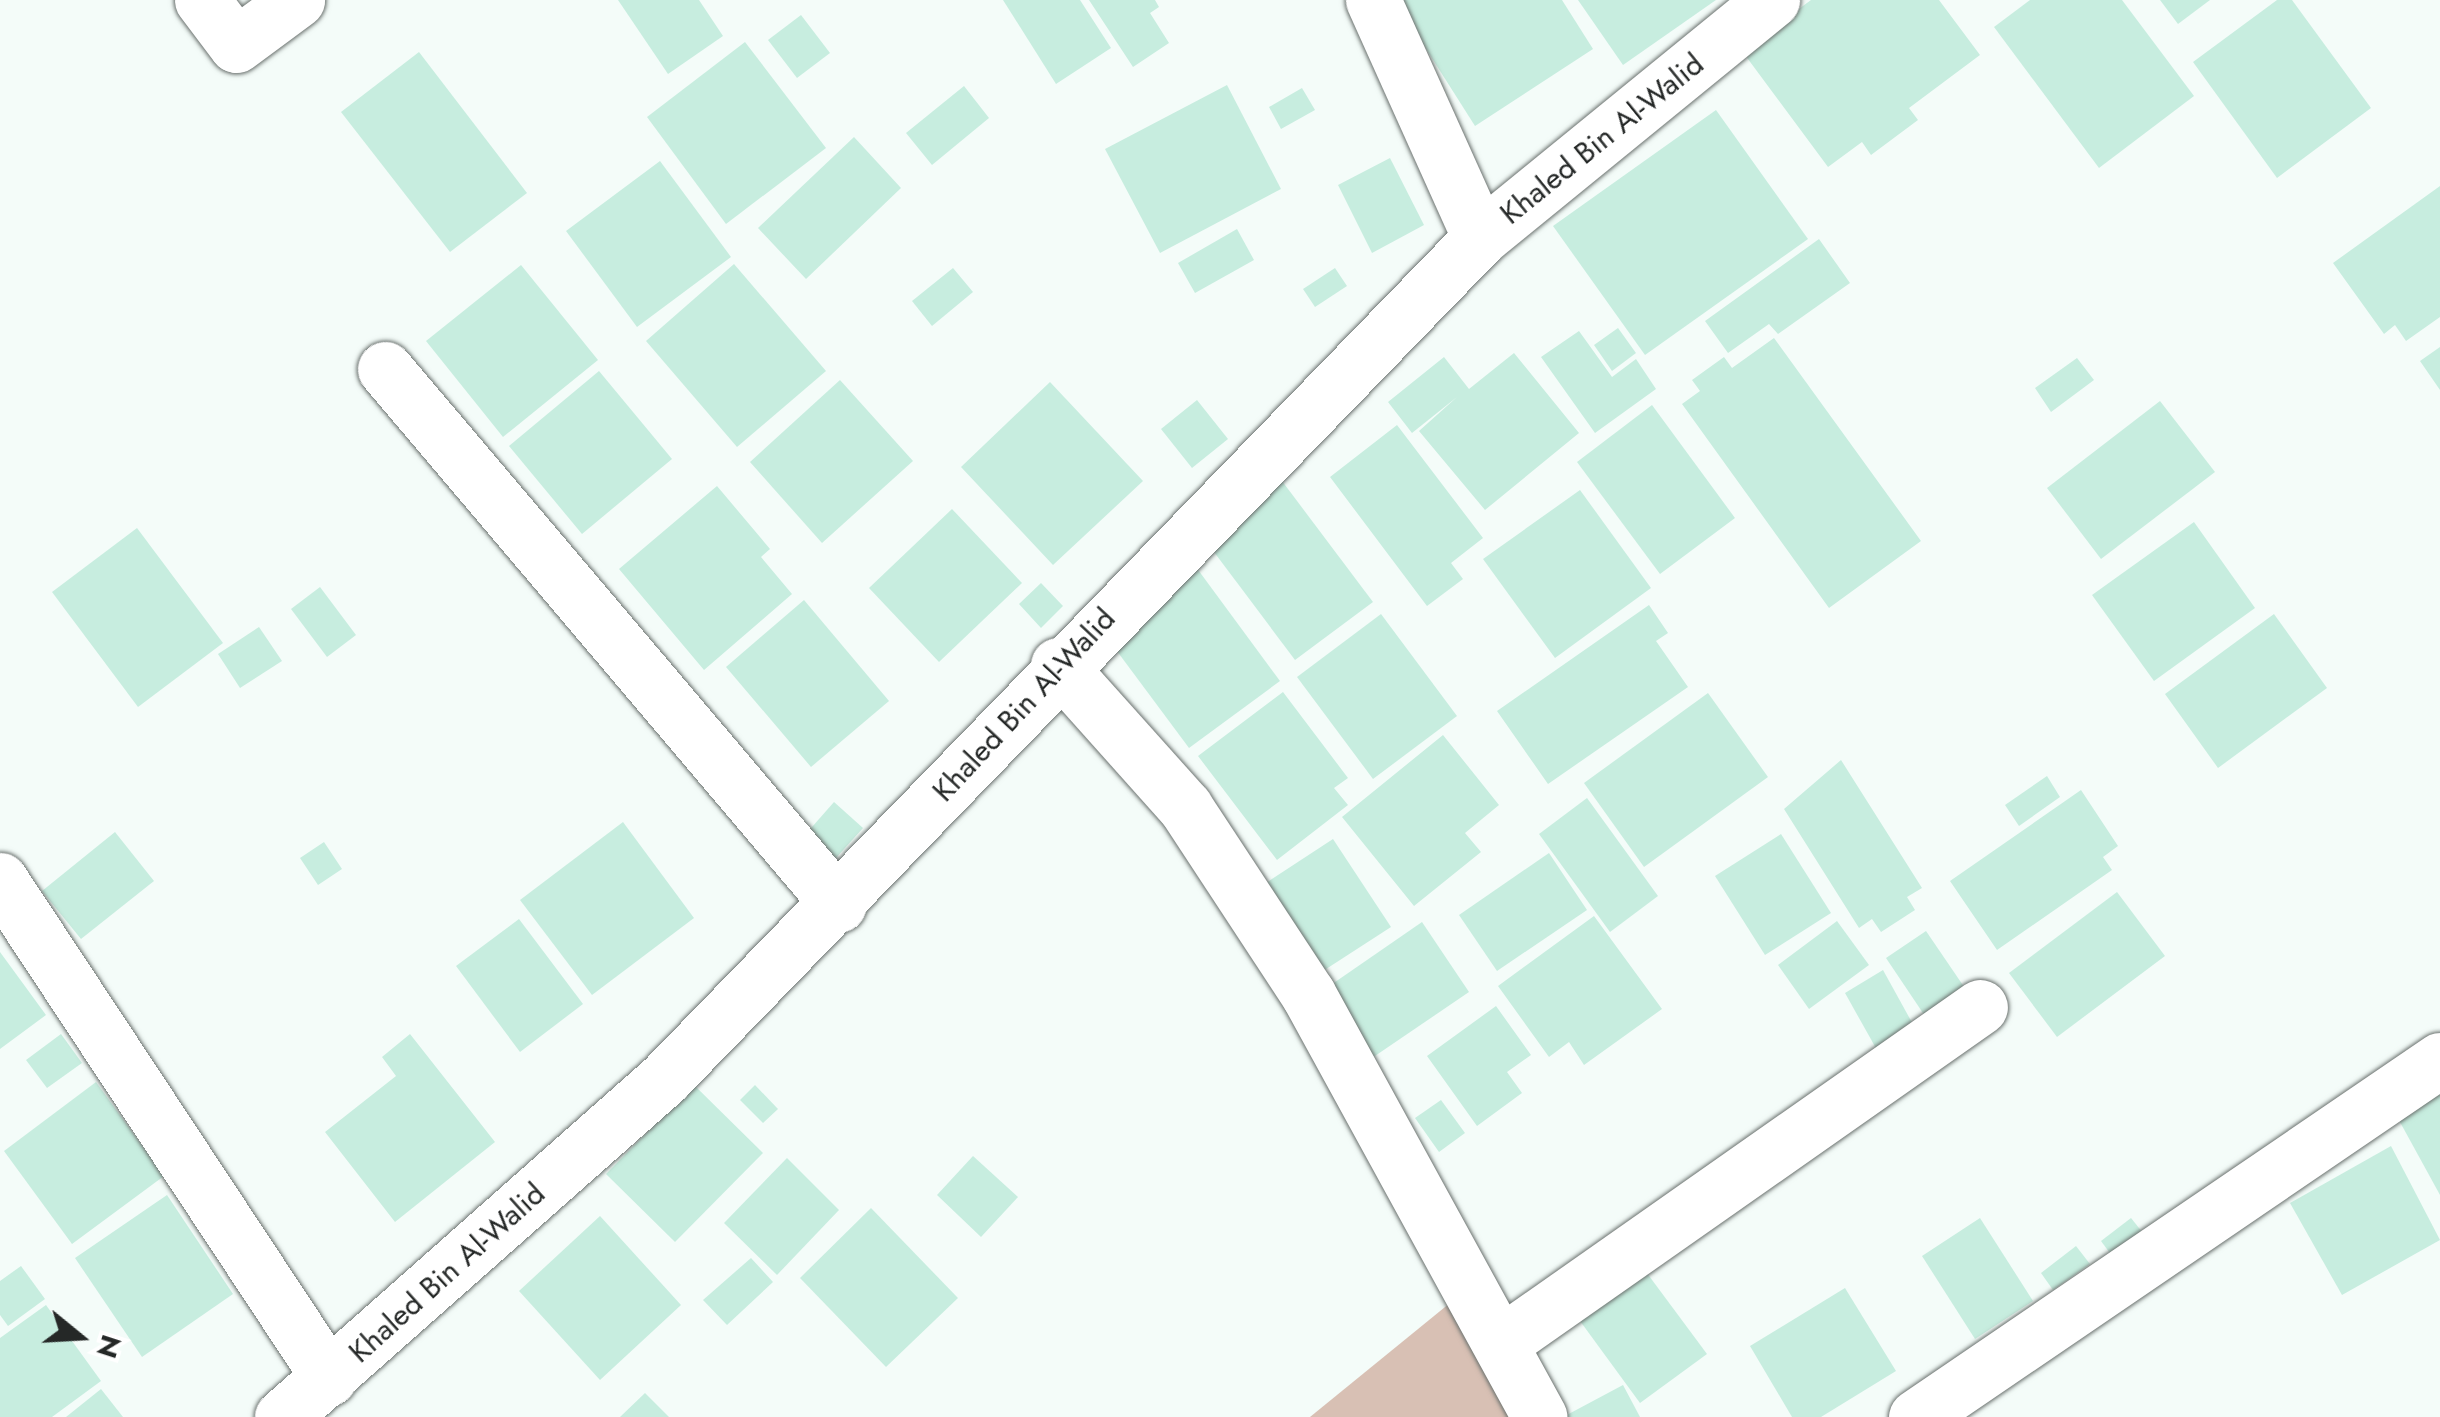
<!DOCTYPE html>
<style>
body{margin:0}
#map{position:relative;width:2440px;height:1417px;overflow:hidden;background:#f4fcf9;font-family:Jost,sans-serif}
div>[style]{position:absolute}
.green>*{inset:0;background:#d8c0b4}
.building>*{inset:0;background:#c7eddf}
.roads{filter:drop-shadow(0 0 2px #6a716e) drop-shadow(0 0 2px #6a716e)}
.minor>*{height:55px;margin:-27.5px;padding:0 27.5px;transform-origin:27.5px;border-radius:27.5px;background:#fff}
span{translate:-50% -50%;white-space:nowrap;text-align:center;line-height:1.15;-webkit-text-stroke:10px #fff;paint-order:stroke}
.street-label{font-size:30px;color:#252827}
.north{position:absolute;left:30px;top:1287px;width:100px;height:100px;-webkit-text-stroke:8px #fff;paint-order:stroke;rotate:108deg;font-size:28px;font-weight:700;line-height:40px;text-align:center;color:#252827}
.north::after{content:'';display:block;margin:auto;width:35px;height:45px;background:#252827;clip-path:polygon(50% 0,100% 100%,50% 72%,0 100%)}
</style>
<div id="map">
<div class="green">
<div style="clip-path:polygon(1461px 1294px,1518px 1417px,1310px 1417px)"></div>
</div>
<div class="building">
<div style="clip-path:polygon(618px 0,699px 0,723px 36px,668px 74px)"></div>
<div style="clip-path:polygon(1003px 0,1080px 0,1111px 48px,1056px 84px)"></div>
<div style="clip-path:polygon(1089px 0,1155px 0,1159px 7px,1150px 13px,1169px 43px,1133px 67px)"></div>
<div style="clip-path:polygon(1395px 0,1562px 0,1593px 49px,1475px 126px)"></div>
<div style="clip-path:polygon(1578px 0,1716px 0,1623px 65px)"></div>
<div style="clip-path:polygon(1811px 0,1939px 0,1980px 55px,1909px 108px,1918px 120px,1871px 155px,1862px 142px,1828px 167px,1742px 51px)"></div>
<div style="clip-path:polygon(2030px 0,2122px 0,2194px 96px,2099px 168px,1994px 27px)"></div>
<div style="clip-path:polygon(2160px 0,2210px 0,2178px 24px)"></div>
<div style="clip-path:polygon(2277px 0,2292px 0,2371px 108px,2277px 178px,2193px 62px)"></div>
<div style="clip-path:polygon(801px 15px,830px 53px,797px 78px,768px 40px)"></div>
<div style="clip-path:polygon(745px 42px,826px 148px,726px 224px,647px 117px)"></div>
<div style="clip-path:polygon(419px 52px,527px 193px,450px 252px,341px 112px)"></div>
<div style="clip-path:polygon(1227px 85px,1281px 189px,1160px 253px,1105px 149px)"></div>
<div style="clip-path:polygon(964px 86px,989px 118px,932px 165px,906px 133px)"></div>
<div style="clip-path:polygon(1302px 88px,1315px 110px,1281px 129px,1269px 107px)"></div>
<div style="clip-path:polygon(1716px 110px,1808px 239px,1645px 355px,1553px 226px)"></div>
<div style="clip-path:polygon(854px 137px,901px 188px,806px 279px,758px 228px)"></div>
<div style="clip-path:polygon(1390px 158px,1424px 225px,1372px 253px,1338px 185px)"></div>
<div style="clip-path:polygon(660px 161px,731px 257px,637px 327px,566px 231px)"></div>
<div style="clip-path:polygon(2440px 186px,2440px 317px,2406px 341px,2395px 325px,2384px 334px,2333px 263px)"></div>
<div style="clip-path:polygon(1237px 229px,1254px 260px,1195px 293px,1178px 263px)"></div>
<div style="clip-path:polygon(1819px 239px,1850px 283px,1778px 334px,1769px 324px,1728px 353px,1705px 321px)"></div>
<div style="clip-path:polygon(734px 264px,826px 371px,737px 447px,646px 341px)"></div>
<div style="clip-path:polygon(521px 265px,598px 360px,503px 437px,426px 341px)"></div>
<div style="clip-path:polygon(953px 268px,973px 292px,932px 326px,912px 301px)"></div>
<div style="clip-path:polygon(1335px 268px,1347px 286px,1315px 307px,1303px 289px)"></div>
<div style="clip-path:polygon(1618px 328px,1636px 353px,1612px 371px,1594px 345px)"></div>
<div style="clip-path:polygon(1579px 331px,1612px 377px,1636px 359px,1656px 389px,1595px 433px,1541px 357px)"></div>
<div style="clip-path:polygon(1774px 338px,1921px 541px,1829px 608px,1682px 404px,1700px 391px,1692px 380px,1724px 357px,1732px 368px)"></div>
<div style="clip-path:polygon(2440px 347px,2440px 390px,2420px 361px)"></div>
<div style="clip-path:polygon(1514px 353px,1579px 433px,1485px 510px,1419px 431px,1457px 397px,1412px 433px,1388px 402px,1444px 357px,1469px 389px)"></div>
<div style="clip-path:polygon(2077px 358px,2094px 380px,2051px 412px,2035px 388px)"></div>
<div style="clip-path:polygon(599px 371px,672px 459px,582px 534px,509px 446px)"></div>
<div style="clip-path:polygon(840px 380px,913px 461px,822px 543px,750px 462px)"></div>
<div style="clip-path:polygon(1050px 382px,1143px 481px,1053px 565px,961px 467px)"></div>
<div style="clip-path:polygon(1197px 400px,1228px 439px,1192px 468px,1161px 429px)"></div>
<div style="clip-path:polygon(2160px 401px,2215px 472px,2101px 559px,2047px 488px)"></div>
<div style="clip-path:polygon(1652px 405px,1735px 518px,1660px 574px,1577px 462px)"></div>
<div style="clip-path:polygon(1397px 425px,1483px 538px,1451px 563px,1463px 579px,1427px 606px,1330px 477px)"></div>
<div style="clip-path:polygon(1276px 473px,1373px 602px,1295px 660px,1199px 532px)"></div>
<div style="clip-path:polygon(717px 486px,770px 549px,761px 557px,792px 594px,704px 670px,619px 569px)"></div>
<div style="clip-path:polygon(1580px 490px,1651px 588px,1555px 658px,1483px 559px)"></div>
<div style="clip-path:polygon(952px 509px,1022px 583px,939px 662px,869px 588px)"></div>
<div style="clip-path:polygon(2194px 522px,2255px 608px,2154px 681px,2092px 595px)"></div>
<div style="clip-path:polygon(137px 528px,223px 643px,138px 707px,52px 592px)"></div>
<div style="clip-path:polygon(1196px 567px,1280px 681px,1189px 748px,1105px 635px)"></div>
<div style="clip-path:polygon(1041px 583px,1063px 606px,1041px 628px,1019px 604px)"></div>
<div style="clip-path:polygon(320px 587px,356px 635px,327px 657px,291px 609px)"></div>
<div style="clip-path:polygon(804px 600px,889px 701px,811px 767px,726px 667px)"></div>
<div style="clip-path:polygon(1649px 605px,1668px 633px,1656px 641px,1688px 687px,1548px 784px,1497px 711px)"></div>
<div style="clip-path:polygon(1381px 614px,1457px 716px,1373px 779px,1297px 677px)"></div>
<div style="clip-path:polygon(2274px 614px,2327px 688px,2218px 768px,2165px 694px)"></div>
<div style="clip-path:polygon(259px 627px,282px 661px,240px 688px,218px 654px)"></div>
<div style="clip-path:polygon(1283px 692px,1348px 778px,1334px 788px,1348px 805px,1277px 860px,1198px 756px)"></div>
<div style="clip-path:polygon(1708px 693px,1768px 777px,1644px 867px,1584px 783px)"></div>
<div style="clip-path:polygon(1443px 735px,1499px 805px,1465px 833px,1481px 852px,1414px 906px,1342px 817px)"></div>
<div style="clip-path:polygon(1841px 760px,1922px 888px,1907px 897px,1915px 910px,1881px 932px,1872px 919px,1859px 928px,1784px 809px)"></div>
<div style="clip-path:polygon(2047px 776px,2060px 797px,2019px 826px,2005px 805px)"></div>
<div style="clip-path:polygon(2081px 790px,2118px 846px,2103px 857px,2112px 870px,1997px 950px,1950px 881px)"></div>
<div style="clip-path:polygon(1587px 798px,1658px 896px,1610px 932px,1539px 834px)"></div>
<div style="clip-path:polygon(834px 802px,863px 828px,826px 869px,797px 844px)"></div>
<div style="clip-path:polygon(623px 822px,694px 918px,592px 995px,520px 900px)"></div>
<div style="clip-path:polygon(115px 832px,154px 881px,81px 939px,42px 891px)"></div>
<div style="clip-path:polygon(1781px 834px,1831px 913px,1765px 955px,1715px 876px)"></div>
<div style="clip-path:polygon(1333px 839px,1391px 927px,1323px 971px,1266px 883px)"></div>
<div style="clip-path:polygon(324px 842px,342px 869px,318px 885px,300px 858px)"></div>
<div style="clip-path:polygon(1549px 853px,1587px 910px,1497px 971px,1459px 915px)"></div>
<div style="clip-path:polygon(2117px 892px,2165px 956px,2057px 1037px,2009px 973px)"></div>
<div style="clip-path:polygon(1594px 916px,1662px 1009px,1584px 1065px,1569px 1042px,1549px 1057px,1498px 986px)"></div>
<div style="clip-path:polygon(519px 919px,583px 1004px,520px 1052px,456px 966px)"></div>
<div style="clip-path:polygon(1837px 921px,1869px 965px,1809px 1009px,1778px 965px)"></div>
<div style="clip-path:polygon(1422px 922px,1469px 992px,1372px 1058px,1325px 989px)"></div>
<div style="clip-path:polygon(1926px 931px,1973px 1000px,1933px 1028px,1886px 958px)"></div>
<div style="clip-path:polygon(0 952px,46px 1015px,0 1049px)"></div>
<div style="clip-path:polygon(1883px 970px,1920px 1037px,1882px 1059px,1845px 993px)"></div>
<div style="clip-path:polygon(1496px 1006px,1531px 1055px,1507px 1072px,1522px 1093px,1477px 1126px,1427px 1056px)"></div>
<div style="clip-path:polygon(61px 1034px,82px 1063px,47px 1088px,26px 1060px)"></div>
<div style="clip-path:polygon(410px 1034px,495px 1142px,395px 1222px,325px 1132px,396px 1076px,382px 1057px)"></div>
<div style="clip-path:polygon(2440px 1074px,2440px 1195px,2389px 1102px)"></div>
<div style="clip-path:polygon(96px 1082px,164px 1176px,72px 1244px,4px 1151px)"></div>
<div style="clip-path:polygon(694px 1085px,763px 1153px,675px 1242px,606px 1174px)"></div>
<div style="clip-path:polygon(755px 1085px,778px 1109px,763px 1123px,740px 1100px)"></div>
<div style="clip-path:polygon(1441px 1100px,1465px 1133px,1439px 1152px,1415px 1118px)"></div>
<div style="clip-path:polygon(2391px 1146px,2440px 1240px,2342px 1295px,2290px 1203px)"></div>
<div style="clip-path:polygon(973px 1156px,1018px 1197px,981px 1237px,937px 1195px)"></div>
<div style="clip-path:polygon(787px 1158px,839px 1210px,777px 1275px,724px 1223px)"></div>
<div style="clip-path:polygon(167px 1195px,233px 1294px,142px 1357px,75px 1258px)"></div>
<div style="clip-path:polygon(871px 1208px,958px 1298px,886px 1367px,800px 1278px)"></div>
<div style="clip-path:polygon(600px 1216px,681px 1305px,600px 1380px,519px 1291px)"></div>
<div style="clip-path:polygon(1980px 1218px,2033px 1301px,1975px 1339px,1922px 1256px)"></div>
<div style="clip-path:polygon(2131px 1218px,2143px 1233px,2112px 1256px,2101px 1241px)"></div>
<div style="clip-path:polygon(2076px 1246px,2090px 1264px,2053px 1290px,2041px 1273px)"></div>
<div style="clip-path:polygon(751px 1258px,773px 1282px,727px 1325px,703px 1300px)"></div>
<div style="clip-path:polygon(1638px 1261px,1707px 1354px,1640px 1403px,1572px 1310px)"></div>
<div style="clip-path:polygon(21px 1266px,45px 1299px,8px 1326px,0 1315px,0 1281px)"></div>
<div style="clip-path:polygon(1845px 1288px,1896px 1371px,1821px 1417px,1792px 1417px,1750px 1346px)"></div>
<div style="clip-path:polygon(46px 1305px,101px 1381px,52px 1417px,0 1417px,0 1338px)"></div>
<div style="clip-path:polygon(1623px 1385px,1640px 1417px,1563px 1417px)"></div>
<div style="clip-path:polygon(101px 1389px,123px 1417px,66px 1417px)"></div>
<div style="clip-path:polygon(645px 1393px,669px 1417px,620px 1417px)"></div>
</div>
<div class="roads">
<div class="minor">
<div style="left:202px;top:0;width:56px;rotate:52.9deg"></div>
<div style="left:236px;top:45px;width:76px;rotate:-36.4deg"></div>
<div style="left:1373px;top:0;width:261px;rotate:65.8deg"></div>
<div style="left:385px;top:369px;width:702px;rotate:49.73deg"></div>
<div style="left:1058px;top:665px;width:191px;rotate:48.2deg"></div>
<div style="left:1185px;top:807px;width:224px;rotate:56.7deg"></div>
<div style="left:1308px;top:994px;width:482px;rotate:61.3deg"></div>
<div style="left:0;top:880px;width:597px;rotate:56.55deg"></div>
<div style="left:1501px;top:1343px;width:585px;rotate:-35.05deg"></div>
<div style="left:282px;top:1417px;width:510px;rotate:-41.5deg"></div>
<div style="left:664px;top:1079px;width:1172px;rotate:-45.86deg"></div>
<div style="left:1480px;top:238px;width:377px;rotate:-39.2deg"></div>
<div style="left:1916px;top:1417px;width:634px;rotate:-34.27deg"></div>
</div>
</div>
<div class="street-label">
<span style="left:1602px;top:139px;rotate:-39deg">Khaled Bin Al-Walid</span>
<span style="left:1024px;top:705px;rotate:-47deg">Khaled Bin Al-Walid</span>
<span style="left:447px;top:1273px;rotate:-42deg">Khaled Bin Al-Walid</span>
</div>
<div class="north">N</div>
</div>
